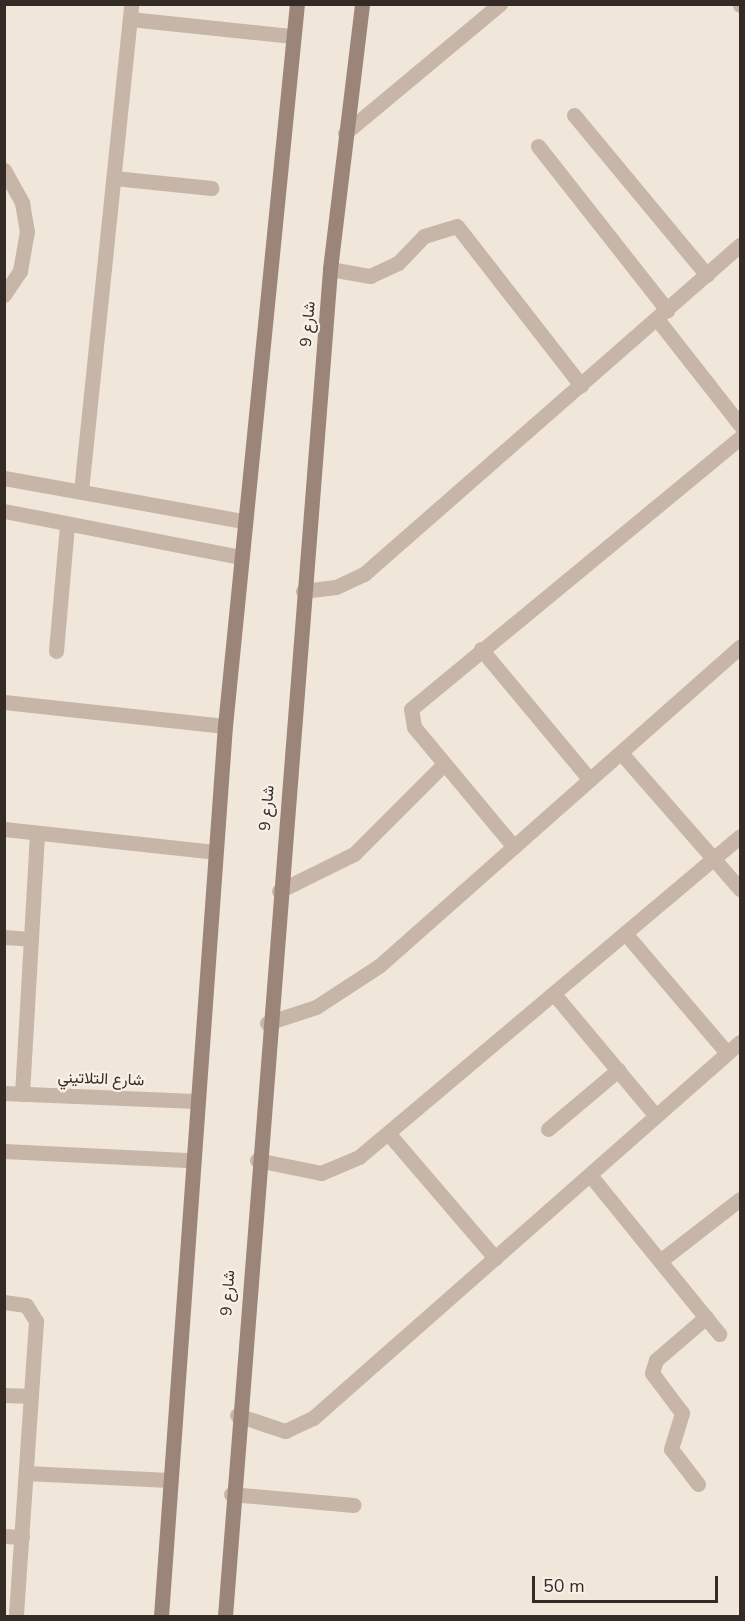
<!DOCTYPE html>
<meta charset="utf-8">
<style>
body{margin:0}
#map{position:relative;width:745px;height:1621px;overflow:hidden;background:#f0e6da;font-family:"Nunito Sans",Vazirmatn,sans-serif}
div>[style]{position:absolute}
.minor>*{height:15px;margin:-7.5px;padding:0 7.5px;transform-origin:7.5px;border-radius:7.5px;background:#c7b6a7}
.secondary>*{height:15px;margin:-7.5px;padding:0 7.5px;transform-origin:7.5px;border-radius:7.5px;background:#9b8578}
span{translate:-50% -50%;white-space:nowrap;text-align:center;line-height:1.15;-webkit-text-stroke:4.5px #f8f0e6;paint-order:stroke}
.street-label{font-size:16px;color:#342b27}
.frame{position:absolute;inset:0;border:6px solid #342b27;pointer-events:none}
.scale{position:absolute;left:532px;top:1576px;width:186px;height:27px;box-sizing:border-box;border:3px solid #342b27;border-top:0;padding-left:8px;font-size:18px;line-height:21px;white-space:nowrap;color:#342b27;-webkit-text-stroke:4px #f8f0e6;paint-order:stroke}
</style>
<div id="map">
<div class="minor">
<div style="left:740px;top:4px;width:1px;rotate:90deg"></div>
<div style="left:130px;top:19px;width:164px;rotate:6deg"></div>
<div style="left:574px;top:115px;width:208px;rotate:50.3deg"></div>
<div style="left:345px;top:133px;width:202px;rotate:-39.8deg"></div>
<div style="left:538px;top:146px;width:209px;rotate:51.8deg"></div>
<div style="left:4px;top:170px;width:38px;rotate:61deg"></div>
<div style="left:22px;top:203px;width:28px;rotate:80deg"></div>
<div style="left:27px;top:231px;width:41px;rotate:99.9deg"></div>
<div style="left:20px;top:271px;width:29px;rotate:124deg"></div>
<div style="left:114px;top:178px;width:98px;rotate:5.9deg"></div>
<div style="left:330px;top:269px;width:41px;rotate:9.9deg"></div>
<div style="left:370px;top:276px;width:31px;rotate:-25deg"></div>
<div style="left:398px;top:263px;width:37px;rotate:-46deg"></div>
<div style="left:424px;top:236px;width:34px;rotate:-17deg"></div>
<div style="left:457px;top:226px;width:202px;rotate:52.1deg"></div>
<div style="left:657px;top:319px;width:135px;rotate:51.9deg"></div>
<div style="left:4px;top:478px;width:243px;rotate:10.2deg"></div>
<div style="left:81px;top:491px;width:490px;rotate:-84.1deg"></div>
<div style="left:4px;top:511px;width:240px;rotate:11deg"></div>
<div style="left:303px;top:591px;width:33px;rotate:-7deg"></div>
<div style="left:336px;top:587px;width:31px;rotate:-25deg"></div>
<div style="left:364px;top:574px;width:500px;rotate:-41.2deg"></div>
<div style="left:481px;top:649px;width:170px;rotate:50.2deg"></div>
<div style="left:56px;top:651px;width:126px;rotate:-85deg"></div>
<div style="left:4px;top:702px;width:222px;rotate:6.2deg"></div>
<div style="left:621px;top:753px;width:181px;rotate:48.8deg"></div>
<div style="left:4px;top:829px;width:212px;rotate:6.2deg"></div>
<div style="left:514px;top:847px;width:156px;rotate:-129.8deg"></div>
<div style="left:414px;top:727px;width:18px;rotate:-99deg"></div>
<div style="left:411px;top:709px;width:426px;rotate:-39.5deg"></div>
<div style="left:279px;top:891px;width:84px;rotate:-26.3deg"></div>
<div style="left:354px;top:854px;width:127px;rotate:-45deg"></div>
<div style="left:625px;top:933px;width:157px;rotate:49.6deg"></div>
<div style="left:4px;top:937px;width:27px;rotate:4deg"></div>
<div style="left:554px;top:994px;width:159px;rotate:50.1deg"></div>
<div style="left:267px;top:1023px;width:52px;rotate:-18.1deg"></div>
<div style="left:316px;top:1007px;width:75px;rotate:-33.1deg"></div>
<div style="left:379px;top:966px;width:482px;rotate:-41.5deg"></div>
<div style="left:4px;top:1093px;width:191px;rotate:2.4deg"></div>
<div style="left:22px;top:1094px;width:261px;rotate:-86.7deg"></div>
<div style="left:548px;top:1129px;width:92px;rotate:-40.1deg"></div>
<div style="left:388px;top:1133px;width:165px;rotate:49.4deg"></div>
<div style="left:4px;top:1151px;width:187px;rotate:2.8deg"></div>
<div style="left:257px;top:1160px;width:65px;rotate:11.5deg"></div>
<div style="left:321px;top:1173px;width:41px;rotate:-22.8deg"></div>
<div style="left:359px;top:1157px;width:498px;rotate:-40.1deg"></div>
<div style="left:590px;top:1175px;width:205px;rotate:50.9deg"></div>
<div style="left:660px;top:1261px;width:101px;rotate:-37.8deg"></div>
<div style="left:4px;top:1302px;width:22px;rotate:8deg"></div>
<div style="left:26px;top:1305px;width:19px;rotate:58deg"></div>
<div style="left:36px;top:1321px;width:296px;rotate:93.9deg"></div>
<div style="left:4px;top:1395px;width:27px;rotate:2deg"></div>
<div style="left:237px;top:1415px;width:51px;rotate:18.4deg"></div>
<div style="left:285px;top:1431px;width:31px;rotate:-25deg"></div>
<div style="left:313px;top:1418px;width:569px;rotate:-41.37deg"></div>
<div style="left:26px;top:1473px;width:143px;rotate:2.8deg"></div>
<div style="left:698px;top:1484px;width:44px;rotate:-127.6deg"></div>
<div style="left:671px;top:1449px;width:38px;rotate:-73deg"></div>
<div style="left:682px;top:1413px;width:50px;rotate:-126.9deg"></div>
<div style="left:652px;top:1373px;width:14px;rotate:-73deg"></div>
<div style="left:656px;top:1360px;width:66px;rotate:-40.7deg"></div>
<div style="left:231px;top:1494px;width:123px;rotate:5.1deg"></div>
<div style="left:4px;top:1536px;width:18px;rotate:3deg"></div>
</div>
<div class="secondary">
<div style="left:161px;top:1616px;width:892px;rotate:-85.89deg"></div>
<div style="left:225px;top:726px;width:726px;rotate:-84.31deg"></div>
<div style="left:225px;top:1616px;width:1351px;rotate:-85.54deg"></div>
<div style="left:330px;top:269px;width:267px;rotate:-83.1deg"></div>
</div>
<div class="street-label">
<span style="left:308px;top:324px;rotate:-85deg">شارع 9</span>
<span style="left:267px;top:808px;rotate:-85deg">شارع 9</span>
<span style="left:101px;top:1079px;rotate:2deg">شارع التلاتيني</span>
<span style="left:228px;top:1293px;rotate:-86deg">شارع 9</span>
</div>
<div class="frame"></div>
<div class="scale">50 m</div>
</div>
